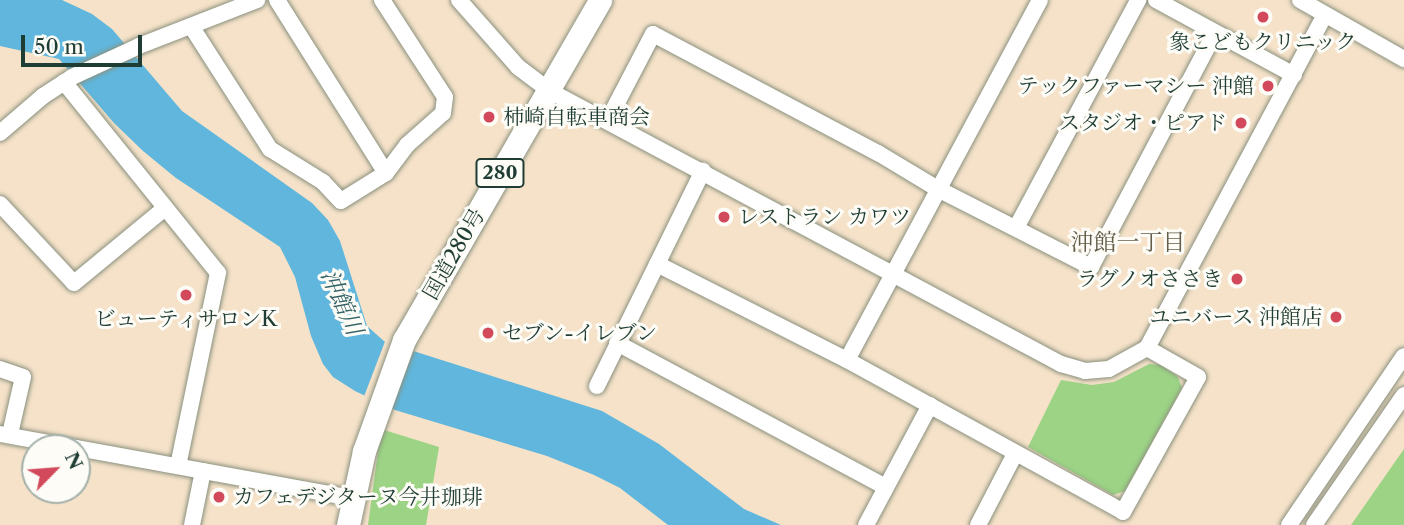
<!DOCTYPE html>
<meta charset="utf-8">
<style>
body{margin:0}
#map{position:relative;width:1404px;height:525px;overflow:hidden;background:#f5e2c9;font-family:"Libre Caslon Text","Noto Serif JP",serif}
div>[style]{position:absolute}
.green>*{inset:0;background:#9cd385}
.water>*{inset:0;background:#60b6dc}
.pier>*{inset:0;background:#f5e2c9}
.roads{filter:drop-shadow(0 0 2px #8a907e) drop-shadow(0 0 2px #8a907e)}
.minor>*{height:16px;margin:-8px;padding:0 8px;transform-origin:8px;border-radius:8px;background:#fff}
.highway>*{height:23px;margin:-11.5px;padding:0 11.5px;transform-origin:11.5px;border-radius:11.5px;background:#fff}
.dots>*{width:19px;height:19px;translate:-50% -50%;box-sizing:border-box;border:4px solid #fdfcf7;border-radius:50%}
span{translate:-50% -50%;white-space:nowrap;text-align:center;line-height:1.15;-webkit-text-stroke:6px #fdfcf7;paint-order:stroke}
.shield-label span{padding:2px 5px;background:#fdfcf7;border:2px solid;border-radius:5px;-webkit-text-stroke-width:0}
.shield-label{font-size:19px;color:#1f3d34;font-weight:700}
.poi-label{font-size:21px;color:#1f3d34}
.right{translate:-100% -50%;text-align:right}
.left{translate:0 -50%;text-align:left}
.street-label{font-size:21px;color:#1f3d34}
.neighbourhood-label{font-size:23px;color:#635d4a}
.water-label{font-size:23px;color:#326166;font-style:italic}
.north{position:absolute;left:21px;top:434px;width:70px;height:70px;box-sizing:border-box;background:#fdfcf7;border:2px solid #a4b0a9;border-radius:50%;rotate:65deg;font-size:19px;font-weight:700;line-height:28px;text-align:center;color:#1f3d34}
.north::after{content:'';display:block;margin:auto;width:24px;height:32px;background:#d1495b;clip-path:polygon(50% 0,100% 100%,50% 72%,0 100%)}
.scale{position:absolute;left:21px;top:35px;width:121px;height:32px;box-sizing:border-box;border:4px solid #1f3d34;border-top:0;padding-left:9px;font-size:21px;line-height:24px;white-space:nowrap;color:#1f3d34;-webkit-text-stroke:5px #fdfcf7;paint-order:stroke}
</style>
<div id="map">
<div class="green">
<div style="clip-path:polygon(1149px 364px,1161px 365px,1178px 377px,1182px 388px,1125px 491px,1113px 495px,1028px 447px,1061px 380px,1092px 385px,1114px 382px)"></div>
<div style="clip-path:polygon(381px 429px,439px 447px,426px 525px,368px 525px)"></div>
<div style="clip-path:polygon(1404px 449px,1404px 525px,1351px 525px)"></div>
</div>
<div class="water">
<div style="clip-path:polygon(0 0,62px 0,92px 14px,112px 29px,182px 111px,312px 203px,328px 220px,340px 241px,367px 326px,385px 342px,602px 411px,659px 444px,744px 509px,781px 525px,668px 525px,620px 488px,594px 475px,547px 456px,395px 410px,355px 391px,333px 377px,323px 364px,311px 336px,295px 277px,280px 247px,176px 178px,143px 151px,114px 123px,59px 59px,0 46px)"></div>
</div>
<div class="pier">
<div style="clip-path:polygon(386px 339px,414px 350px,390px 411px,363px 399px)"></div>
</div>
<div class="roads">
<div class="minor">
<div style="left:277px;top:0;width:204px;rotate:57.8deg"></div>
<div style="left:459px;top:0;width:89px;rotate:48.6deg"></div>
<div style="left:518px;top:67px;width:38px;rotate:37deg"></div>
<div style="left:548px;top:90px;width:582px;rotate:28.11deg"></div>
<div style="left:1061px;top:364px;width:25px;rotate:16deg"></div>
<div style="left:1085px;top:371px;width:24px;rotate:-5deg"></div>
<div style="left:1109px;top:369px;width:43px;rotate:-28.9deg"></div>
<div style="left:1147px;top:348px;width:378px;rotate:-61.9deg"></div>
<div style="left:1156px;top:0;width:157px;rotate:28.5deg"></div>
<div style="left:1300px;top:0;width:120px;rotate:29.6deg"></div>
<div style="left:191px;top:26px;width:146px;rotate:57.3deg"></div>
<div style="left:270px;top:149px;width:62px;rotate:31.9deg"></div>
<div style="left:323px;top:182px;width:26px;rotate:47deg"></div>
<div style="left:341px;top:201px;width:53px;rotate:-31.9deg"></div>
<div style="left:386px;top:173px;width:35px;rotate:-53deg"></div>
<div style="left:407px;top:145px;width:48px;rotate:-41.6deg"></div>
<div style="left:443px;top:113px;width:16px;rotate:-83deg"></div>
<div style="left:445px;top:97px;width:116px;rotate:-123deg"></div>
<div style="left:64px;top:82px;width:245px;rotate:51.1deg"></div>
<div style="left:218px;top:273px;width:197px;rotate:101.7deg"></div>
<div style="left:608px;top:120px;width:97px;rotate:-62.4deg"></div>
<div style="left:653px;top:34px;width:255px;rotate:27.9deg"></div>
<div style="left:878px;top:153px;width:70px;rotate:31deg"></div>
<div style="left:938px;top:189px;width:172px;rotate:27deg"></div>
<div style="left:1091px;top:267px;width:265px;rotate:-62.1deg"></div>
<div style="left:0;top:133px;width:57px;rotate:-40.7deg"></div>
<div style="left:43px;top:96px;width:35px;rotate:-33deg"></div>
<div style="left:72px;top:77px;width:74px;rotate:-24.8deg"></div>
<div style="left:139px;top:46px;width:127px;rotate:-21.3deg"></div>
<div style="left:0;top:204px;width:108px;rotate:46.9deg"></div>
<div style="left:74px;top:283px;width:118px;rotate:-39.5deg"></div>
<div style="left:1016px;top:228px;width:259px;rotate:-61.8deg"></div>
<div style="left:657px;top:264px;width:213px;rotate:26.8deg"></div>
<div style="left:847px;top:360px;width:315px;rotate:28.8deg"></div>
<div style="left:1123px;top:512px;width:154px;rotate:-60.9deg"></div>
<div style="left:1198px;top:377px;width:59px;rotate:-150.4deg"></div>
<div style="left:617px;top:343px;width:305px;rotate:28.2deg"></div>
<div style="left:847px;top:360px;width:408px;rotate:-61.8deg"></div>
<div style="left:0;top:369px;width:24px;rotate:19deg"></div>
<div style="left:23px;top:377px;width:58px;rotate:102.8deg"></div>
<div style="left:597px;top:386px;width:240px;rotate:-63.8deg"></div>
<div style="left:0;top:434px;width:358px;rotate:10.3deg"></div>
<div style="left:192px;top:525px;width:55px;rotate:-78.5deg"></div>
<div style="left:866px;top:525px;width:136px;rotate:-61.9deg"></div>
<div style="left:978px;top:525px;width:80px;rotate:-62.5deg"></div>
<div style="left:1289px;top:525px;width:204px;rotate:-55.8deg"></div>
<div style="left:1314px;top:525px;width:158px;rotate:-55.3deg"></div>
</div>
<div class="highway">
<div style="left:348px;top:525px;width:76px;rotate:-77.8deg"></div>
<div style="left:364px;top:451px;width:118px;rotate:-70.2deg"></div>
<div style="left:404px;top:340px;width:392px;rotate:-60deg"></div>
</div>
</div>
<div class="dots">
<div style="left:1263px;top:17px;background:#d1495b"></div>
<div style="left:1268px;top:86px;background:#d1495b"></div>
<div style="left:489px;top:117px;background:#d1495b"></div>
<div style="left:1241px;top:123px;background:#d1495b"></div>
<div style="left:724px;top:217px;background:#d1495b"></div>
<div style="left:1237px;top:279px;background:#d1495b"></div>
<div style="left:186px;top:295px;background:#d1495b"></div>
<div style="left:1336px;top:317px;background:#d1495b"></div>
<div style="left:488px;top:333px;background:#d1495b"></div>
<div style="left:219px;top:497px;background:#d1495b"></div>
</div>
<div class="shield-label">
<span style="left:500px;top:173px">280</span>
</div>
<div class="poi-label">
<span style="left:1263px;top:42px">象こどもクリニック</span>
<span class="right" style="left:1254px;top:86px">テックファーマシー 沖館</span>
<span class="left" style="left:503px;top:117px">柿崎自転車商会</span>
<span class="right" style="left:1227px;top:123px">スタジオ・ピアド</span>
<span class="left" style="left:738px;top:217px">レストラン カワツ</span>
<span class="right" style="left:1223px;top:279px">ラグノオささき</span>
<span class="right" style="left:1322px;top:317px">ユニバース 沖館店</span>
<span style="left:186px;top:319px">ビューティサロンK</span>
<span class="left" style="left:502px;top:333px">セブン-イレブン</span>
<span class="left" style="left:233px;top:497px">カフェデジターヌ今井珈琲</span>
</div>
<div class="street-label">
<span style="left:454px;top:254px;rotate:-60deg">国道280号</span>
</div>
<div class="neighbourhood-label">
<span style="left:1128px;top:242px">沖館一丁目</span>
</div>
<div class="water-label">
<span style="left:342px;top:302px;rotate:66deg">沖館川</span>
</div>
<div class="north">N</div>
<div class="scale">50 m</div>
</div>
